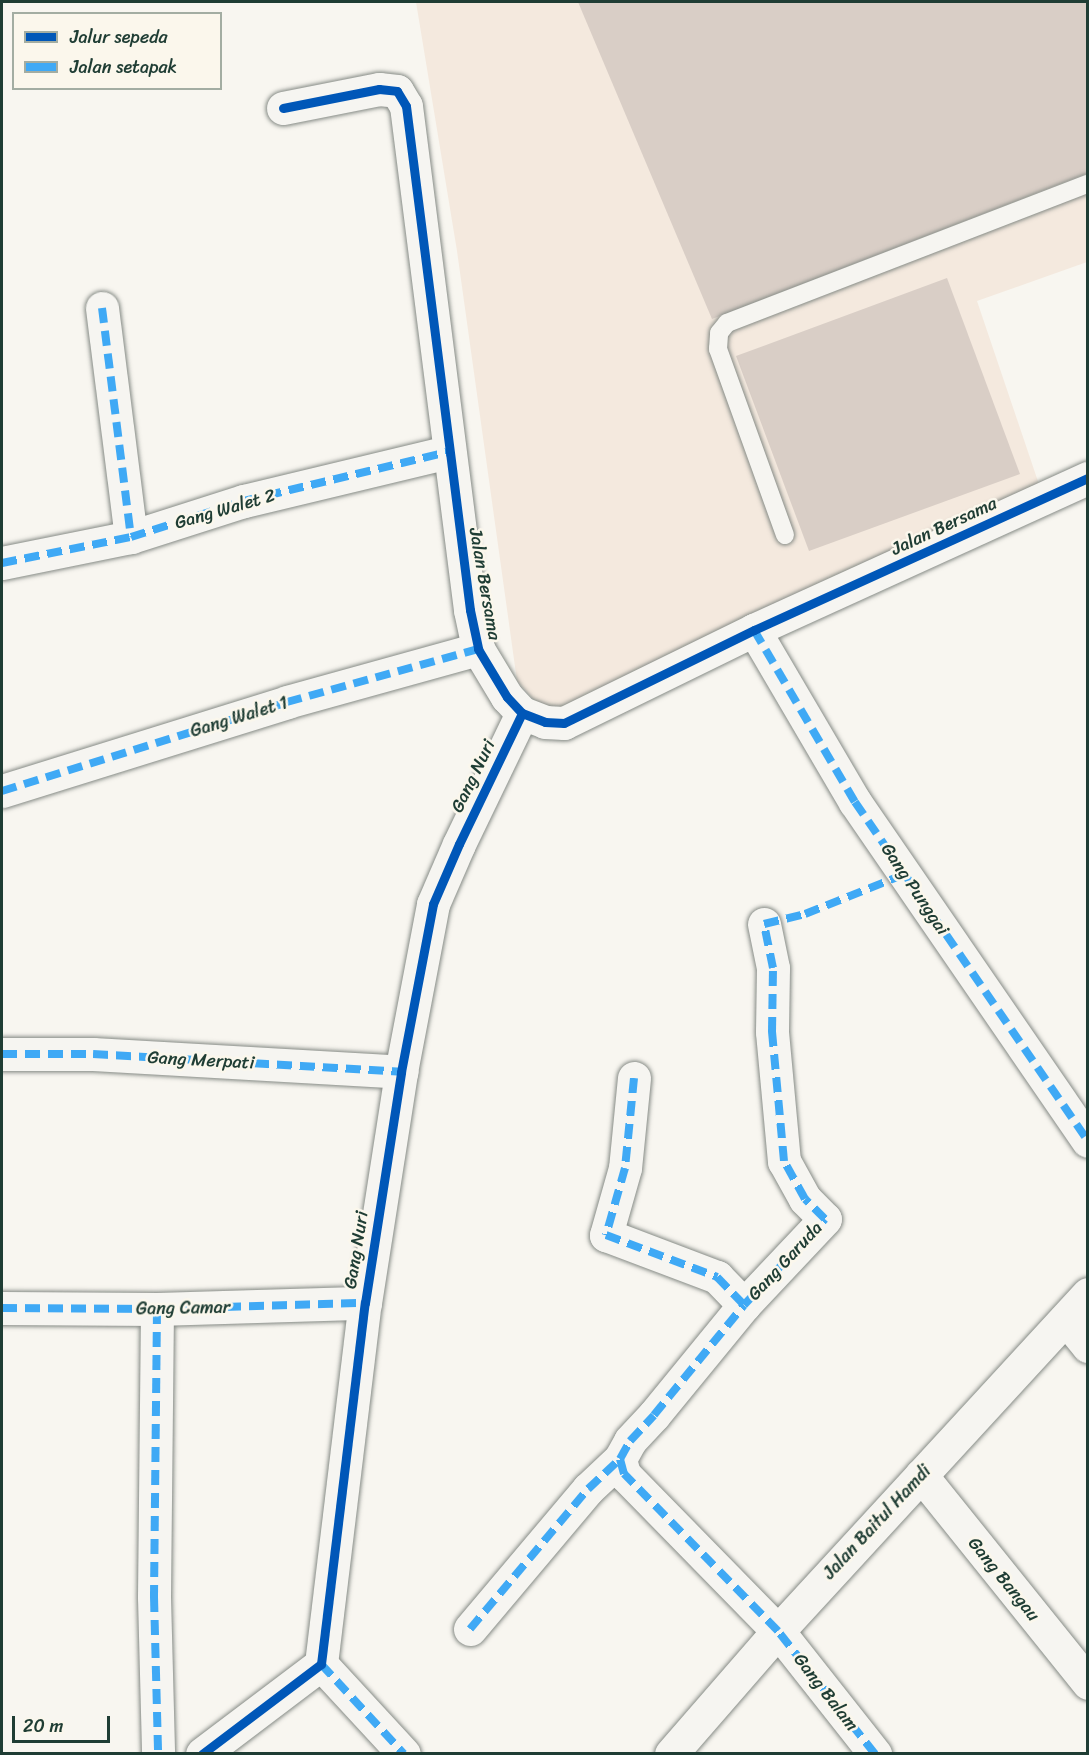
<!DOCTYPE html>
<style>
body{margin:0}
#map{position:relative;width:1089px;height:1755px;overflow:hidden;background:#f8f6f0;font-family:Sriracha,sans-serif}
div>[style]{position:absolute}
.built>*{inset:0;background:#f4e9de}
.building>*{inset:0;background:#d9cec6}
.roads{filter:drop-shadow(0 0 2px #868b86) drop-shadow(0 0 2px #868b86)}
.lane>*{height:18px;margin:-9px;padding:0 9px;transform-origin:9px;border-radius:9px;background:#f6f5f1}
.street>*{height:33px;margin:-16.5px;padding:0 16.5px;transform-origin:16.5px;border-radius:16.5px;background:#f6f5f1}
.quiet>*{height:8px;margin-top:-4px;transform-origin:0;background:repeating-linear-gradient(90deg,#3fa9f5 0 15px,transparent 0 23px)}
.cycleway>*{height:9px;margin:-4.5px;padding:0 4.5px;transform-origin:4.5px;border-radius:4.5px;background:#0057b8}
span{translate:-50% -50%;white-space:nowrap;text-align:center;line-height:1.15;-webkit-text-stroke:5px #fbf7ec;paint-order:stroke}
.street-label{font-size:18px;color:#1f3d34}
.frame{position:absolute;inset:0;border:3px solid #1f3d34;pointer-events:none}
.legend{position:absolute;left:12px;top:12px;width:210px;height:78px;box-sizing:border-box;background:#fbf7ec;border:2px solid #a3ada2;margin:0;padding:8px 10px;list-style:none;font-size:18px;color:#1f3d34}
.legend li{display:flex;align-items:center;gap:12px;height:30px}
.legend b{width:30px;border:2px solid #a3ada2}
.scale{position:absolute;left:12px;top:1716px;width:98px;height:27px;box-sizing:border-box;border:3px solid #1f3d34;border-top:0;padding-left:8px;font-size:18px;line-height:21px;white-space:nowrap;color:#1f3d34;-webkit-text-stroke:4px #fbf7ec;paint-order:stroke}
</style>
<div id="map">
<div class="built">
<div style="clip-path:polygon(416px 2px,1087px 2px,1087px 262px,977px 301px,1048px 511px,561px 730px,517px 681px,457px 251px)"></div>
</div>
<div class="building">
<div style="clip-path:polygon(578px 2px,1088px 2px,1088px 173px,712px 319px)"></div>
<div style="clip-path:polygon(947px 278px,1020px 474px,809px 551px,736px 356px)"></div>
</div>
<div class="roads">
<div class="lane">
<div style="left:785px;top:535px;width:198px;rotate:-109.8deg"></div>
<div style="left:718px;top:349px;width:16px;rotate:-86deg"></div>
<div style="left:719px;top:333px;width:13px;rotate:-51deg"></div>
<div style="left:727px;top:323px;width:387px;rotate:-21.1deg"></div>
</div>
<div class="street">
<div style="left:283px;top:108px;width:98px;rotate:-11.2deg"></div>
<div style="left:379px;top:89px;width:18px;rotate:6deg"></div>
<div style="left:397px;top:91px;width:17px;rotate:59deg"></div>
<div style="left:406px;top:106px;width:508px;rotate:82.76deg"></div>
<div style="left:470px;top:610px;width:40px;rotate:78deg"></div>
<div style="left:478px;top:649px;width:56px;rotate:58.9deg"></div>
<div style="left:507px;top:697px;width:22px;rotate:47deg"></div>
<div style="left:522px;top:713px;width:25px;rotate:21deg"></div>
<div style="left:545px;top:722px;width:19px;rotate:3deg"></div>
<div style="left:564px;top:723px;width:212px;rotate:-26.1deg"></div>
<div style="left:754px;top:630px;width:367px;rotate:-24.5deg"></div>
<div style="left:102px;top:308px;width:231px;rotate:82.8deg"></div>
<div style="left:2px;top:563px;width:132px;rotate:-11.4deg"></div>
<div style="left:131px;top:537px;width:119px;rotate:-17.7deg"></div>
<div style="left:244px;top:501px;width:210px;rotate:-13.5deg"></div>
<div style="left:754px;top:630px;width:199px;rotate:59.6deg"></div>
<div style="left:855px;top:802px;width:411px;rotate:55.5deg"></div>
<div style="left:2px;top:791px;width:299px;rotate:-17.3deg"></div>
<div style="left:287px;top:702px;width:198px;rotate:-15.5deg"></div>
<div style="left:764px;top:924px;width:45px;rotate:78.4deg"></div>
<div style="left:773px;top:968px;width:64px;rotate:90.9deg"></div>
<div style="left:772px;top:1032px;width:130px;rotate:84.7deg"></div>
<div style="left:784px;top:1161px;width:43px;rotate:61.1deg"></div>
<div style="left:805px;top:1199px;width:28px;rotate:45deg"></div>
<div style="left:825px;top:1219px;width:118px;rotate:133.3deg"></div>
<div style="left:744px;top:1305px;width:142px;rotate:129.3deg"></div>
<div style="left:654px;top:1415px;width:35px;rotate:133deg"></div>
<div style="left:630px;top:1441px;width:21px;rotate:119deg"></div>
<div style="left:620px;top:1459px;width:16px;rotate:75deg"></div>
<div style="left:624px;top:1474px;width:220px;rotate:45.6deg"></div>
<div style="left:778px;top:1631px;width:157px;rotate:51.7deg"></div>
<div style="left:2px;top:1054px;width:91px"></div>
<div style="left:93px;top:1054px;width:309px;rotate:3.3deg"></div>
<div style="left:634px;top:1078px;width:90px;rotate:95.7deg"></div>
<div style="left:625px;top:1168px;width:70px;rotate:105.8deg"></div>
<div style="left:606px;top:1235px;width:119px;rotate:20.7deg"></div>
<div style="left:717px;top:1277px;width:39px;rotate:46deg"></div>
<div style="left:2px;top:1308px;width:155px;rotate:0.4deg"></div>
<div style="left:157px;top:1309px;width:208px;rotate:-1.7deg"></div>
<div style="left:157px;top:1309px;width:288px;rotate:90.6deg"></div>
<div style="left:154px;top:1597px;width:157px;rotate:88.5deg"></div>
<div style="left:1066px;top:1319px;width:35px;rotate:51deg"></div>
<div style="left:921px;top:1475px;width:267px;rotate:51.2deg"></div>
<div style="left:470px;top:1629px;width:183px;rotate:-49.9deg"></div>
<div style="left:588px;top:1489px;width:44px;rotate:-43.2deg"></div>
<div style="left:321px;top:1664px;width:122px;rotate:47.3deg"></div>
<div style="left:202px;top:1754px;width:149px;rotate:-37.1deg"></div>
<div style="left:321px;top:1664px;width:364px;rotate:-83.1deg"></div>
<div style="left:365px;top:1303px;width:234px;rotate:-81.1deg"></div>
<div style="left:401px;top:1072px;width:171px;rotate:-79.2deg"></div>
<div style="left:433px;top:904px;width:65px;rotate:-66.6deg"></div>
<div style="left:459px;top:844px;width:145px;rotate:-64.3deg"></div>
<div style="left:671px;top:1754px;width:163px;rotate:-49deg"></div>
<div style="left:778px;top:1631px;width:458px;rotate:-47.4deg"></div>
</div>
</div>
<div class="quiet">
<div style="left:102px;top:308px;width:231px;rotate:82.8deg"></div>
<div style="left:2px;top:563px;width:132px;rotate:-11.4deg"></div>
<div style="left:131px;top:537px;width:119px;rotate:-17.7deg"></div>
<div style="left:244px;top:501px;width:210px;rotate:-13.5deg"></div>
<div style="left:754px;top:630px;width:199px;rotate:59.6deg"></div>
<div style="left:855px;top:802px;width:411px;rotate:55.5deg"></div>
<div style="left:2px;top:791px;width:299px;rotate:-17.3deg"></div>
<div style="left:287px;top:702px;width:198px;rotate:-15.5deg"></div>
<div style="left:2px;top:1054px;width:91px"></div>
<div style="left:93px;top:1054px;width:309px;rotate:3.3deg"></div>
<div style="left:634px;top:1078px;width:90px;rotate:95.7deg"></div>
<div style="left:625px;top:1168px;width:70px;rotate:105.8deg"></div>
<div style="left:606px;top:1235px;width:119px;rotate:20.7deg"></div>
<div style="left:717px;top:1277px;width:39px;rotate:46deg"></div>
<div style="left:2px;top:1308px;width:155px;rotate:0.4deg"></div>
<div style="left:157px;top:1309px;width:208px;rotate:-1.7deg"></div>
<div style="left:157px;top:1309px;width:288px;rotate:90.6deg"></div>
<div style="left:154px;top:1597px;width:157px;rotate:88.5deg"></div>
<div style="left:470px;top:1629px;width:183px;rotate:-49.9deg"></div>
<div style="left:588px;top:1489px;width:44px;rotate:-43.2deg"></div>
<div style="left:321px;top:1664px;width:122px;rotate:47.3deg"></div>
<div style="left:875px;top:1754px;width:157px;rotate:-128.3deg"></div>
<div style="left:778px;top:1631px;width:220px;rotate:-134.4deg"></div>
<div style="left:624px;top:1474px;width:16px;rotate:-105deg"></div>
<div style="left:620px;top:1459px;width:21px;rotate:-61deg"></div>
<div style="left:630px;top:1441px;width:35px;rotate:-47deg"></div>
<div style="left:654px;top:1415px;width:142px;rotate:-50.7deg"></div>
<div style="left:744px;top:1305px;width:118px;rotate:-46.7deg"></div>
<div style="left:825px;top:1219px;width:28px;rotate:-135deg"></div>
<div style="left:805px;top:1199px;width:43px;rotate:-118.9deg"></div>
<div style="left:784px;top:1161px;width:130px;rotate:-95.3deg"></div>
<div style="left:772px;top:1032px;width:64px;rotate:-89.1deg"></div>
<div style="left:773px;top:968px;width:45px;rotate:-101.6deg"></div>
<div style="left:764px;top:924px;width:42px;rotate:-13.7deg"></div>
<div style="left:805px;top:914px;width:108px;rotate:-21.8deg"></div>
</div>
<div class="cycleway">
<div style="left:283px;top:108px;width:98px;rotate:-11.2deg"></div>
<div style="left:379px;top:89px;width:18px;rotate:6deg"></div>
<div style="left:397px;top:91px;width:17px;rotate:59deg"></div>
<div style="left:406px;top:106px;width:508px;rotate:82.76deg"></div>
<div style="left:470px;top:610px;width:40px;rotate:78deg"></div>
<div style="left:478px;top:649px;width:56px;rotate:58.9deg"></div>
<div style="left:507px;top:697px;width:22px;rotate:47deg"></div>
<div style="left:522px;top:713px;width:25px;rotate:21deg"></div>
<div style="left:545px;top:722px;width:19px;rotate:3deg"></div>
<div style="left:564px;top:723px;width:212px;rotate:-26.1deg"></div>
<div style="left:754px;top:630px;width:367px;rotate:-24.5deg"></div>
<div style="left:202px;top:1754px;width:149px;rotate:-37.1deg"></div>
<div style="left:321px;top:1664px;width:364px;rotate:-83.1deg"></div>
<div style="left:365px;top:1303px;width:234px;rotate:-81.1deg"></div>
<div style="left:401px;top:1072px;width:171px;rotate:-79.2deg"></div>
<div style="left:433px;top:904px;width:65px;rotate:-66.6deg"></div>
<div style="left:459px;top:844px;width:145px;rotate:-64.3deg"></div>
</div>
<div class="street-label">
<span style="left:225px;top:509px;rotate:-16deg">Gang Walet 2</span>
<span style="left:944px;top:526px;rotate:-25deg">Jalan Bersama</span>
<span style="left:485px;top:584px;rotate:80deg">Jalan Bersama</span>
<span style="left:239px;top:717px;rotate:-17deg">Gang Walet 1</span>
<span style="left:473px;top:776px;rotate:-64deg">Gang Nuri</span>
<span style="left:915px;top:889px;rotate:56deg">Gang Punggai</span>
<span style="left:201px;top:1060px;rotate:3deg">Gang Merpati</span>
<span style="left:356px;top:1250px;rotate:-81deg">Gang Nuri</span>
<span style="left:785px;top:1261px;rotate:-47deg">Gang Garuda</span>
<span style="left:183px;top:1308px;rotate:-1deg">Gang Camar</span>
<span style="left:877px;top:1522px;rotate:-47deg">Jalan Baitul Hamdi</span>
<span style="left:1004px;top:1579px;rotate:51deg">Gang Bangau</span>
<span style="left:826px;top:1692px;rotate:52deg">Gang Balam</span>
</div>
<div class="frame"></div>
<ul class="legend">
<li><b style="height:8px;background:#0057b8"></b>Jalur sepeda</li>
<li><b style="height:8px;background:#3fa9f5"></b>Jalan setapak</li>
</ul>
<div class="scale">20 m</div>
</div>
